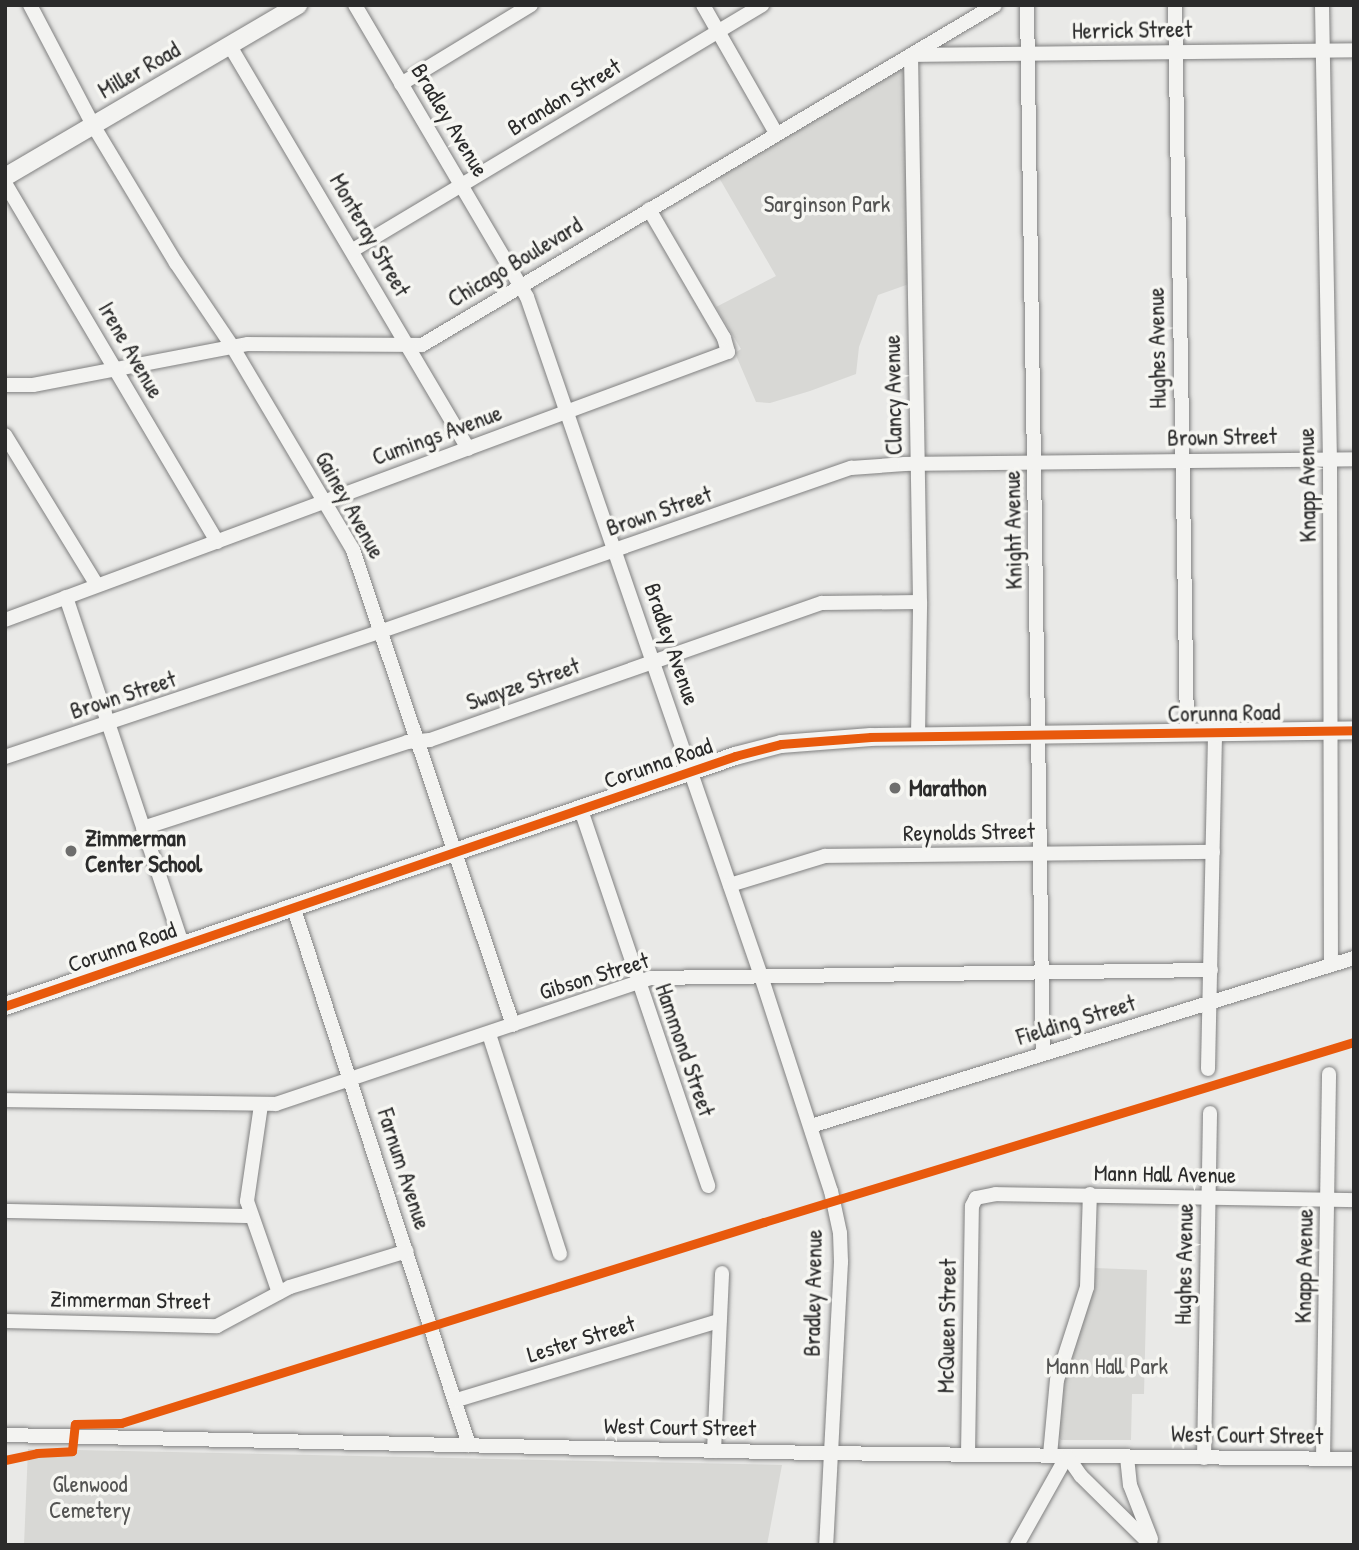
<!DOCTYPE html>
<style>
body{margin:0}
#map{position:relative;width:1359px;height:1550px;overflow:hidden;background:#e9e9e7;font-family:"Patrick Hand",sans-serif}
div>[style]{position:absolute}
.green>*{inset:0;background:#d8d8d5}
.roads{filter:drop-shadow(0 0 2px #808080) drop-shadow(0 0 2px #808080)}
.minor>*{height:14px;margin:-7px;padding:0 7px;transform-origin:7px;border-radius:7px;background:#f3f3f1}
.major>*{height:18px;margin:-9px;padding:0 9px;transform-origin:9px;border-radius:9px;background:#f3f3f1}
.cycleway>*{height:9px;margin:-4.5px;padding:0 4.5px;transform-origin:4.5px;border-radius:4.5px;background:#e8590c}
.dots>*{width:19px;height:19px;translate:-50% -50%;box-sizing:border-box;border:4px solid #f6f6f2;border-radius:50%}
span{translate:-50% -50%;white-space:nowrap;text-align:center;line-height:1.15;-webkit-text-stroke:7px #f6f6f2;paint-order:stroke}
.street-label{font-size:23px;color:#2b2b2b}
.park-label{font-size:23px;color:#535352}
.poi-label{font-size:23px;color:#2b2b2b;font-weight:700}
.left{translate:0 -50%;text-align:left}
.frame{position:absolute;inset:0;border:7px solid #2b2b2b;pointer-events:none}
</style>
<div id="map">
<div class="green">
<div style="clip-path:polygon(901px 69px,906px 75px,909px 284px,878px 295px,859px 347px,856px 374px,810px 391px,770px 403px,756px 402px,735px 353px,741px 349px,716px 307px,776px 276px,718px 176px)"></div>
<div style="clip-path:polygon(1095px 1268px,1147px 1270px,1144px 1394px,1132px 1394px,1131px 1440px,1061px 1440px,1058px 1436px,1064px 1379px,1094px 1287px)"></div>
<div style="clip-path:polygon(28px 1449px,782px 1465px,767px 1545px,24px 1545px)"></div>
</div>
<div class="roads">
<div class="minor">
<div style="left:30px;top:5px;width:136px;rotate:62.3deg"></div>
<div style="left:93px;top:125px;width:161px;rotate:59deg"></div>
<div style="left:176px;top:263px;width:100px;rotate:56deg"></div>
<div style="left:232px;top:346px;width:237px;rotate:59.3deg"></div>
<div style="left:353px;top:550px;width:501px;rotate:71.38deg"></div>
<div style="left:355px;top:5px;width:339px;rotate:59.5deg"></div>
<div style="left:527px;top:297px;width:718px;rotate:70.98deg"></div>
<div style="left:761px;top:976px;width:226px;rotate:72deg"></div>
<div style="left:831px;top:1191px;width:43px;rotate:77.9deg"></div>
<div style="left:840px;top:1233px;width:29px;rotate:88deg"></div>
<div style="left:841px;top:1262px;width:283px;rotate:93deg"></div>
<div style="left:703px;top:5px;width:147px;rotate:60.3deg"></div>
<div style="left:1027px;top:5px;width:1049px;rotate:89.13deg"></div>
<div style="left:1175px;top:5px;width:727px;rotate:89.05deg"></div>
<div style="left:1322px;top:5px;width:454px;rotate:89deg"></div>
<div style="left:1330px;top:459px;width:506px;rotate:89.89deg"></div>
<div style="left:230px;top:46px;width:468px;rotate:59.4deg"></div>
<div style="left:401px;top:84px;width:152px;rotate:-31.3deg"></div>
<div style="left:5px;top:183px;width:417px;rotate:59.4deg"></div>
<div style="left:353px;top:250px;width:477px;rotate:-30.9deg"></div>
<div style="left:5px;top:385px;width:28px"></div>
<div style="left:33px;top:385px;width:219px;rotate:-10.8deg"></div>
<div style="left:248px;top:344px;width:174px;rotate:0.3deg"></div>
<div style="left:422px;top:345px;width:666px;rotate:-30.68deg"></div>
<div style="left:5px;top:435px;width:176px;rotate:58.5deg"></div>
<div style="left:66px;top:597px;width:368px;rotate:71.5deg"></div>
<div style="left:5px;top:620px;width:771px;rotate:-20.34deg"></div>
<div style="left:728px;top:352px;width:15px;rotate:-106deg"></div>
<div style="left:724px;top:338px;width:149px;rotate:-120.2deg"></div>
<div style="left:918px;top:736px;width:134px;rotate:-89.1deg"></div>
<div style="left:920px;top:602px;width:547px;rotate:-90.94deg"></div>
<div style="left:911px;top:55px;width:443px;rotate:-0.6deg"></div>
<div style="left:5px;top:757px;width:397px;rotate:-18.5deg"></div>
<div style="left:382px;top:631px;width:497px;rotate:-19.2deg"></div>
<div style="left:851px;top:468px;width:54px;rotate:-4.2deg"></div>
<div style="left:905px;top:464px;width:449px;rotate:-0.6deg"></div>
<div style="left:581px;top:810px;width:397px;rotate:71.3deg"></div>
<div style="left:143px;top:828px;width:278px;rotate:-18deg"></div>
<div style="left:407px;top:742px;width:23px;rotate:-5deg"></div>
<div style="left:430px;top:740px;width:415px;rotate:-19.3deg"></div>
<div style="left:822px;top:603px;width:98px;rotate:-0.6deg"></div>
<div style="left:730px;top:885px;width:99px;rotate:-17deg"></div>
<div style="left:825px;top:856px;width:388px;rotate:-0.6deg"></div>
<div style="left:294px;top:909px;width:564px;rotate:71.92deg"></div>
<div style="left:489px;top:1034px;width:231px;rotate:72.1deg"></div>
<div style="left:1208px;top:1069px;width:336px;rotate:-88.8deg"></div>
<div style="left:5px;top:1100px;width:271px;rotate:0.8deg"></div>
<div style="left:276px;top:1104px;width:395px;rotate:-18.6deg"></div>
<div style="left:650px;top:978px;width:561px;rotate:-0.82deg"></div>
<div style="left:261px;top:1105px;width:97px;rotate:98.3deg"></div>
<div style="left:247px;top:1201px;width:97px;rotate:70.8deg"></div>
<div style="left:811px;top:1126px;width:568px;rotate:-17.19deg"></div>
<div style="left:5px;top:1211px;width:246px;rotate:1.2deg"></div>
<div style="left:5px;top:1321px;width:212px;rotate:1.4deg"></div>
<div style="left:217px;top:1326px;width:83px;rotate:-28.1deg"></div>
<div style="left:290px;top:1287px;width:122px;rotate:-17.1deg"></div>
<div style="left:457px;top:1400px;width:274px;rotate:-16.8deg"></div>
<div style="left:5px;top:1435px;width:811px;rotate:1.27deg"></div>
<div style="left:816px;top:1453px;width:538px;rotate:0.64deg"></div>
<div style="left:714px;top:1451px;width:178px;rotate:-87.4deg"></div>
<div style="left:968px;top:1455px;width:249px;rotate:-89.1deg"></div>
<div style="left:972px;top:1206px;width:9px;rotate:-63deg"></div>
<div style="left:976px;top:1198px;width:20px;rotate:-11deg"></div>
<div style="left:996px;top:1194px;width:358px;rotate:1deg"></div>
<div style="left:1050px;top:1455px;width:75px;rotate:-84.7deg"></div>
<div style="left:1057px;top:1380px;width:98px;rotate:-72.1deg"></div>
<div style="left:1087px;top:1287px;width:93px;rotate:-88.2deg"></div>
<div style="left:1127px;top:1457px;width:28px;rotate:84deg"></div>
<div style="left:1130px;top:1485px;width:58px;rotate:68.7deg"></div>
<div style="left:1204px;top:1458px;width:345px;rotate:-89deg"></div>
<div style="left:1323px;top:1459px;width:385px;rotate:-89.1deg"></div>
<div style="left:1017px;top:1545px;width:102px;rotate:-60.7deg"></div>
<div style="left:1067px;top:1456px;width:24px;rotate:55deg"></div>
<div style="left:1081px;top:1476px;width:98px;rotate:44.6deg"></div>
</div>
<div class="major">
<div style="left:5px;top:177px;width:340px;rotate:-30.4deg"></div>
<div style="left:5px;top:1006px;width:772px;rotate:-18.9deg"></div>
<div style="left:735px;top:756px;width:48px;rotate:-14.6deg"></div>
<div style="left:781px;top:744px;width:90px;rotate:-4.4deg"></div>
<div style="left:871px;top:737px;width:483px;rotate:-0.8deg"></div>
</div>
</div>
<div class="cycleway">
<div style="left:5px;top:1006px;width:772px;rotate:-18.9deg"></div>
<div style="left:735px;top:756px;width:48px;rotate:-14.6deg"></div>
<div style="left:781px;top:744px;width:90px;rotate:-4.4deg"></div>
<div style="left:871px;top:737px;width:483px;rotate:-0.8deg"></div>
<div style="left:5px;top:1460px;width:33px;rotate:-12deg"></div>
<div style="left:37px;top:1453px;width:35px;rotate:-3deg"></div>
<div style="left:72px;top:1451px;width:27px;rotate:-84deg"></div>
<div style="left:75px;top:1424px;width:46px;rotate:-1.2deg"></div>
<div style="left:121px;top:1423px;width:674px;rotate:-17.36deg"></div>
<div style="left:764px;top:1222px;width:617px;rotate:-16.97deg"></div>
</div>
<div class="dots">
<div style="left:895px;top:788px;background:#6e6e6d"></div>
<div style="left:71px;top:851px;background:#6e6e6d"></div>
</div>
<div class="street-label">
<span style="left:1132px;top:30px;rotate:-1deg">Herrick Street</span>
<span style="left:139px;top:70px;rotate:-30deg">Miller Road</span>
<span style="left:564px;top:97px;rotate:-31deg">Brandon Street</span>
<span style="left:450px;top:120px;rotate:59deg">Bradley Avenue</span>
<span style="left:370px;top:235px;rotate:60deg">Monteray Street</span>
<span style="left:515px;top:262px;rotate:-31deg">Chicago Boulevard</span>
<span style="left:1157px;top:348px;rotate:-91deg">Hughes Avenue</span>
<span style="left:131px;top:350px;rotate:60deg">Irene Avenue</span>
<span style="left:893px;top:395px;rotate:-91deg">Clancy Avenue</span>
<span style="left:437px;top:435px;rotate:-20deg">Cumings Avenue</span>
<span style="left:1222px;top:437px;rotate:-1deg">Brown Street</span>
<span style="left:1307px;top:485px;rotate:-91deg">Knapp Avenue</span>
<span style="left:350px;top:505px;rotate:61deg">Gainey Avenue</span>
<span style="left:659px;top:511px;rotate:-19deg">Brown Street</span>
<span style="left:1013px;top:530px;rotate:-91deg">Knight Avenue</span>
<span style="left:672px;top:644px;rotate:71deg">Bradley Avenue</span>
<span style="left:523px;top:684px;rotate:-19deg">Swayze Street</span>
<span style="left:123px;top:695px;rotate:-18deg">Brown Street</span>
<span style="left:1224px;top:713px;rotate:-1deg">Corunna Road</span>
<span style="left:658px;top:763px;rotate:-19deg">Corunna Road</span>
<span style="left:969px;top:832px;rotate:-1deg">Reynolds Street</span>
<span style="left:122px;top:947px;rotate:-19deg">Corunna Road</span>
<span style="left:594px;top:976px;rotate:-17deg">Gibson Street</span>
<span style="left:1076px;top:1020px;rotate:-17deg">Fielding Street</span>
<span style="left:685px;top:1050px;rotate:71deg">Hammond Street</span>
<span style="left:404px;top:1169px;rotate:72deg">Farnum Avenue</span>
<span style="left:1165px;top:1174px;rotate:1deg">Mann Hall Avenue</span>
<span style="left:1184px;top:1264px;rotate:-89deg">Hughes Avenue</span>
<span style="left:1304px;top:1266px;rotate:-89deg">Knapp Avenue</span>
<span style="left:813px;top:1293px;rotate:-89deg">Bradley Avenue</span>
<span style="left:130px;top:1300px;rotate:1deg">Zimmerman Street</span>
<span style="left:947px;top:1326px;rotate:-89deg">McQueen Street</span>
<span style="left:581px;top:1339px;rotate:-17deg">Lester Street</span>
<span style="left:680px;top:1427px;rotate:1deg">West Court Street</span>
<span style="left:1247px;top:1435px;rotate:1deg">West Court Street</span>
</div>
<div class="park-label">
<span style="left:827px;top:204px">Sarginson Park</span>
<span style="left:1107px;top:1366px">Mann Hall Park</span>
<span style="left:90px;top:1497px">Glenwood<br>Cemetery</span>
</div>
<div class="poi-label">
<span class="left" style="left:909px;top:788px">Marathon</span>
<span class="left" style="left:85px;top:851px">Zimmerman<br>Center School</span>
</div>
<div class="frame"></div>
</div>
